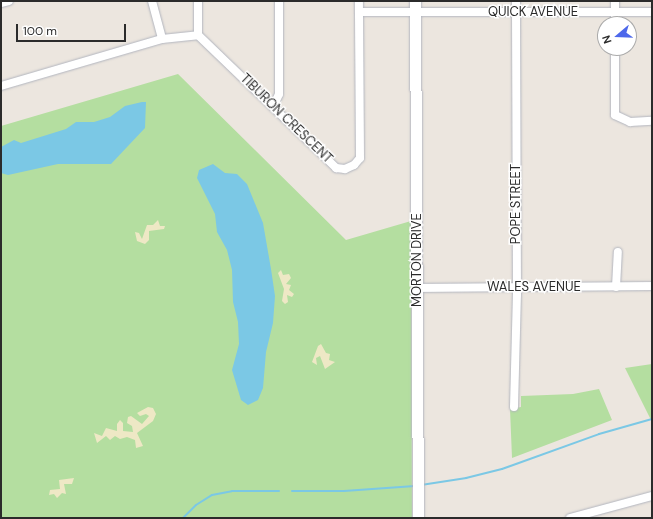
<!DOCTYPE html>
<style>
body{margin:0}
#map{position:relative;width:653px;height:519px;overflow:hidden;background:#ece6df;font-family:"DM Sans",sans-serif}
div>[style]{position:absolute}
.green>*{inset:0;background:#b4dea0}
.sand>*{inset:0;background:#eee8c5}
.water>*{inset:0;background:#7bc8e5}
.stream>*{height:2px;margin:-1px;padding:0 1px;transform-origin:1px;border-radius:1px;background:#7bc8e5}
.roads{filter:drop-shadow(0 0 1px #b2b5be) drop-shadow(0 0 1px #b2b5be)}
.street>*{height:8px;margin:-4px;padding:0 4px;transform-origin:4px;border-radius:4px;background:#fff}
.secondary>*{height:11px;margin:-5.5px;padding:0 5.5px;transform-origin:5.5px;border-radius:5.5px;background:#fff}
span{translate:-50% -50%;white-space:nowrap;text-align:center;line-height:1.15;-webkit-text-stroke:3px #fff;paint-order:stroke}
.street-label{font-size:13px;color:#2b2b2b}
.frame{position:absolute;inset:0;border:2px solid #2b2b2b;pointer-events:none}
.north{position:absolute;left:597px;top:16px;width:40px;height:40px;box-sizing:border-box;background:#fff;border:1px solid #aaa;border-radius:50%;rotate:251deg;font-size:11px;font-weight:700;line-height:16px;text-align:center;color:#2b2b2b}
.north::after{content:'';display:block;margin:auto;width:14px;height:18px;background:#4d68eb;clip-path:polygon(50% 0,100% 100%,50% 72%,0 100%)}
.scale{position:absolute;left:16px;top:24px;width:110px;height:18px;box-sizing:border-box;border:2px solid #2b2b2b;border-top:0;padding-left:5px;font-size:12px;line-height:14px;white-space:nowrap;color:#2b2b2b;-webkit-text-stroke:3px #fff;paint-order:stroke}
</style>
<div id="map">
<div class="green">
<div style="clip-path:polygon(178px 74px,346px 240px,411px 221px,412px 518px,1px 518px,1px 126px)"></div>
<div style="clip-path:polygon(652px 364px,652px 422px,625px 368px)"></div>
<div style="clip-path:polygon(599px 389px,612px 420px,512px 458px,510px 409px,521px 407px,521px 396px,573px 394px)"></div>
</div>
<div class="sand">
<div style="clip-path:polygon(158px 220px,160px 226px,165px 226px,164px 229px,149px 231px,149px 240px,145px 244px,137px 241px,135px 232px,139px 233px,142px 239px,147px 225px,153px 225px)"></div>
<div style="clip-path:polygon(281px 270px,283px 275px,289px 274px,291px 278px,286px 284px,291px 285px,289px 290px,294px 294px,292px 297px,287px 295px,288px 302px,285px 304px,282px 301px,284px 289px,278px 273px)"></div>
<div style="clip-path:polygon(321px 344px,326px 353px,330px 354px,329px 360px,335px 362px,325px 369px,320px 356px,316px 358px,317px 365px,312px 362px,318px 346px)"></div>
<div style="clip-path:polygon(148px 407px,153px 408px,156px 414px,153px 421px,137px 433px,143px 446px,136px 448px,135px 440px,127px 437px,120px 439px,115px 436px,110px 440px,106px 436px,97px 443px,94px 433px,102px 436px,106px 428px,117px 431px,117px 424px,120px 420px,123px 423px,123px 431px,133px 432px,132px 426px,127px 423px,128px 417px,131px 416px,142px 424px,149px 416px,146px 414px,140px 416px,137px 413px)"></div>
<div style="clip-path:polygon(74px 478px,72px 484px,64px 484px,66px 494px,62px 493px,57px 498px,54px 494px,49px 495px,50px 490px,60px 489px,59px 480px)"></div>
</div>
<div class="water">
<div style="clip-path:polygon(142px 102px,146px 102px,145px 128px,111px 164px,58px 164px,8px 175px,1px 173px,1px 147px,14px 140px,21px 143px,66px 129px,76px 122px,94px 122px,110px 117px,125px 106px)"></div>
<div style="clip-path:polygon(213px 164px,225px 173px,237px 174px,247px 184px,263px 223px,271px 269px,275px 296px,273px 323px,266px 352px,263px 388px,258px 400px,248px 405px,241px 400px,232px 370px,239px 344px,238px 322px,233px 302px,232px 270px,227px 250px,217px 232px,215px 214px,197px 178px,199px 170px)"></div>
</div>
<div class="stream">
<div style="left:421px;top:485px;width:46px;rotate:-8.8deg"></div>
<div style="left:466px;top:478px;width:37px;rotate:-14deg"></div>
<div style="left:502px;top:469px;width:103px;rotate:-19.8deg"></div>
<div style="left:599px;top:434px;width:55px;rotate:-15.8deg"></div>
<div style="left:292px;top:491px;width:52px"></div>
<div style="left:344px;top:491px;width:71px;rotate:-4deg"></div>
<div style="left:183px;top:518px;width:18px;rotate:-45deg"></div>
<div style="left:196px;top:505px;width:19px;rotate:-32deg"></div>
<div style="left:212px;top:495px;width:20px;rotate:-11deg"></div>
<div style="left:232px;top:491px;width:47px"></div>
</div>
<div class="roads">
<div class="street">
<div style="left:152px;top:1px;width:39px;rotate:75deg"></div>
<div style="left:198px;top:1px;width:34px;rotate:90deg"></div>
<div style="left:1px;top:3px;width:8px;rotate:-14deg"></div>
<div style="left:359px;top:12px;width:293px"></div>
<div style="left:615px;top:24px;width:23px;rotate:-90deg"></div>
<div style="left:615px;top:48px;width:67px;rotate:90deg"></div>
<div style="left:615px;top:115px;width:17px;rotate:25deg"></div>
<div style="left:630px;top:122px;width:22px;rotate:-3deg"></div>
<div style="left:1px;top:86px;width:168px;rotate:-16.3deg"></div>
<div style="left:162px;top:39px;width:36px;rotate:-6deg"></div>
<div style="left:198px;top:35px;width:192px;rotate:43.9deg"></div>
<div style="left:336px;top:168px;width:9px;rotate:6deg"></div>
<div style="left:345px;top:169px;width:10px;rotate:-24deg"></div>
<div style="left:354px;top:165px;width:9px;rotate:-49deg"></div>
<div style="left:360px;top:158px;width:157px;rotate:-90.4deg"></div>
<div style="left:273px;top:107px;width:14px;rotate:-65deg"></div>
<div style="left:279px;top:94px;width:93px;rotate:-90deg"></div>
<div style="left:616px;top:287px;width:35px;rotate:-87deg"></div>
<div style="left:417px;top:288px;width:235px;rotate:-0.5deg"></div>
<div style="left:514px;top:407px;width:112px;rotate:-88.5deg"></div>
<div style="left:517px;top:295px;width:294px;rotate:-90.2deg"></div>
<div style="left:570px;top:518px;width:85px;rotate:-15deg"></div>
</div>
<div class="secondary">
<div style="left:415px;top:1px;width:517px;rotate:89.67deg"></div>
</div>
</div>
<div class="street-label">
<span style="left:533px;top:12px">QUICK AVENUE</span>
<span style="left:286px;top:119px;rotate:44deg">TIBURON CRESCENT</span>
<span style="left:516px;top:204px;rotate:-90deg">POPE STREET</span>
<span style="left:417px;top:260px;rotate:-90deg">MORTON DRIVE</span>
<span style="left:534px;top:287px">WALES AVENUE</span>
</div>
<div class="frame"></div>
<div class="north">N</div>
<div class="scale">100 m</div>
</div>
